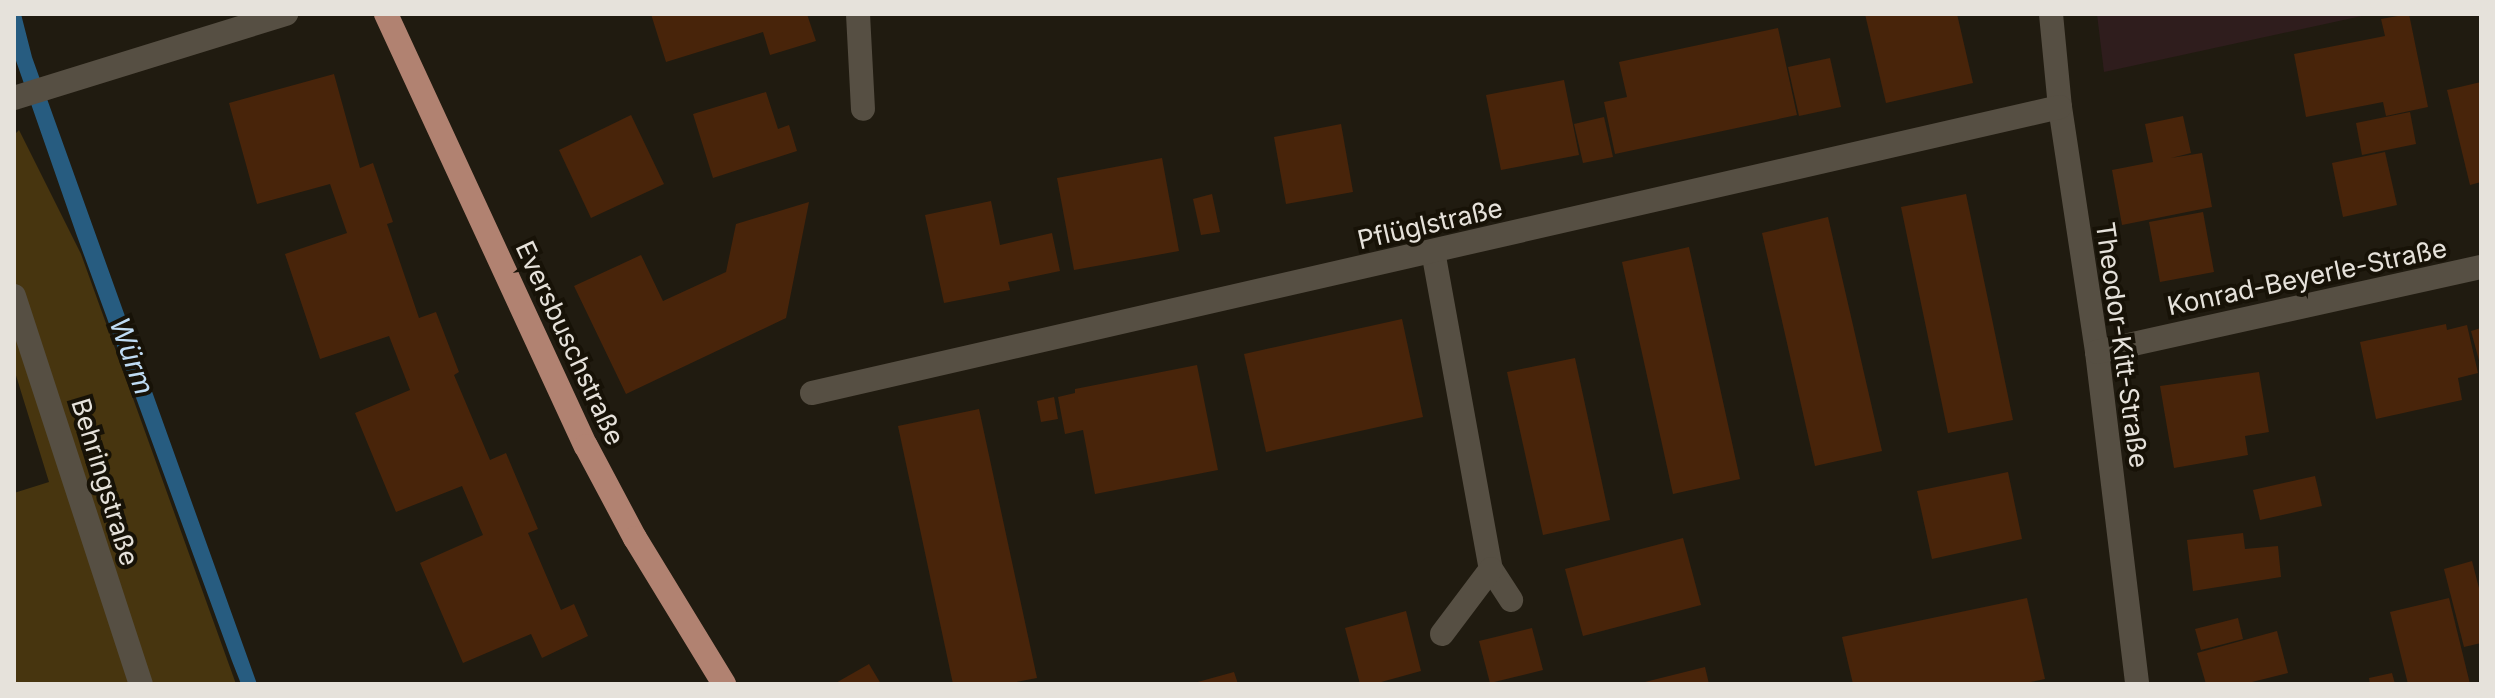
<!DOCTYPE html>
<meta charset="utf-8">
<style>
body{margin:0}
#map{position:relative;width:2495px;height:698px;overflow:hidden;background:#201b10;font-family:Inter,sans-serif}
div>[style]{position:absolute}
.industrial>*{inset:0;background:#2f1d1d}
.green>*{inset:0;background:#47350f}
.water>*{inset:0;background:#275c80}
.building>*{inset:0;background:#48240a}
.minor>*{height:24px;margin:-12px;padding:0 12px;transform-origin:12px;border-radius:12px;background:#564f43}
.major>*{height:24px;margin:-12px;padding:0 12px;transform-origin:12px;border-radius:12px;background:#b18271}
span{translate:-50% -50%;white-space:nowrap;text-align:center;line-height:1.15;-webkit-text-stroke:8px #171207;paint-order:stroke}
.street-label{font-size:26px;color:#e6e2db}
.water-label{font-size:28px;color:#bfdcf4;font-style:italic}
.frame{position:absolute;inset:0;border:16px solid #e6e2db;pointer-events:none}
</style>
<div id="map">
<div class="industrial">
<div style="clip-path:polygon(2097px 14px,2371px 14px,2104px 72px)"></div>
</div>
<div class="green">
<div style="clip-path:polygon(19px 130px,81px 254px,236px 684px,14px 684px,14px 493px,49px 482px,14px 369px,14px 135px)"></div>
</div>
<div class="water">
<div style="clip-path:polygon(14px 14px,21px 14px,32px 57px,257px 684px,241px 684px,232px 661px,77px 236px,14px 55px)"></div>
</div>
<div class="building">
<div style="clip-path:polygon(651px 14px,807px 14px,816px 41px,770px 55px,763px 32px,666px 62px)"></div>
<div style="clip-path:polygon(1865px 14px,1957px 14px,1973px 83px,1886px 103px)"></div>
<div style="clip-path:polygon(2409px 14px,2428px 107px,2386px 116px,2383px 102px,2306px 117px,2294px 54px,2385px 36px,2381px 19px)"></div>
<div style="clip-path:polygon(1778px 28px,1797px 115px,1615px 154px,1604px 102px,1627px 97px,1619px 62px)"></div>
<div style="clip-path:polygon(1830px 58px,1841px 107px,1799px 116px,1788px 67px)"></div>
<div style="clip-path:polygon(334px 74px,360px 168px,373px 163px,393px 222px,387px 224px,419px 318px,436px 312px,459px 372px,454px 375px,490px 460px,506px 453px,538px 529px,528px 533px,561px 610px,574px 604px,588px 636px,542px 658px,531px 634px,463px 663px,420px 563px,483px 535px,462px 486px,396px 512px,355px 413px,410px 390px,389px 336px,320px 359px,285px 254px,347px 233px,330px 184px,257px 204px,229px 103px)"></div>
<div style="clip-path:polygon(1564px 80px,1579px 155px,1501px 170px,1486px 95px)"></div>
<div style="clip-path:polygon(2481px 82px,2481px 182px,2470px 185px,2447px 90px)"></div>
<div style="clip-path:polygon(766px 92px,778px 129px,789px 125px,797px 151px,713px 178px,693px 114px)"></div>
<div style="clip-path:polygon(2410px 112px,2416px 144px,2362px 155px,2356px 123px)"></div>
<div style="clip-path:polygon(631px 115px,664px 184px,591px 218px,559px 150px)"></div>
<div style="clip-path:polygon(2183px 116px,2191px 153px,2171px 158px,2202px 153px,2212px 207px,2122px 225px,2112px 170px,2153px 162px,2145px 124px)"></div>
<div style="clip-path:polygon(1604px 117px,1613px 157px,1583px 163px,1574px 124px)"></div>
<div style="clip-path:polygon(1341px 124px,1353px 192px,1286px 204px,1274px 137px)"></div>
<div style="clip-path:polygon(2385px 152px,2397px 205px,2343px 217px,2332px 163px)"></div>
<div style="clip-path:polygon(1162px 158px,1179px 251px,1074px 270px,1057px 178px)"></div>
<div style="clip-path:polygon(1212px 194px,1220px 232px,1201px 235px,1193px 199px)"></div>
<div style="clip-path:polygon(1966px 194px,2013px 420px,1948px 433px,1901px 207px)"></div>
<div style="clip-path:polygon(991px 201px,1000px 245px,1052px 233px,1060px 271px,1008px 282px,1010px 290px,944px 303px,925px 215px)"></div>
<div style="clip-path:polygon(809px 202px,786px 318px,626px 394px,574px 286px,641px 255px,663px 301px,726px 272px,736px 224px)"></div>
<div style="clip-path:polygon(2203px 212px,2214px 272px,2160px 282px,2149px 222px)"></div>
<div style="clip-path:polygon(1828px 217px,1882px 451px,1815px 466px,1762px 233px)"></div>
<div style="clip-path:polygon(1689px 247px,1740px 479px,1673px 494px,1622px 262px)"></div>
<div style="clip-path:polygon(1402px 319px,1423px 417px,1266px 452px,1244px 354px)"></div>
<div style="clip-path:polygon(2446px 324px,2447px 330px,2467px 325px,2478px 373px,2458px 378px,2462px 400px,2376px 419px,2360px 342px)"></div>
<div style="clip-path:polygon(2481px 328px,2481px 364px,2480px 364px,2471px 331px)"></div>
<div style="clip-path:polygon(1575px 358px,1610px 520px,1543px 535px,1507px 372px)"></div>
<div style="clip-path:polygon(1197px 365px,1218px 470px,1095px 494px,1083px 430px,1065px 434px,1058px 397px,1075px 393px,1075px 389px)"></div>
<div style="clip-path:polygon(2259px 372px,2269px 432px,2245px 436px,2248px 455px,2174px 468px,2160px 386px)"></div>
<div style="clip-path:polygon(1054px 397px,1058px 419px,1041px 422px,1037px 401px)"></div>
<div style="clip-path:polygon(979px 409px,1037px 678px,1006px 684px,953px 684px,898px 426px)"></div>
<div style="clip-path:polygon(2008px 472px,2022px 539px,1932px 559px,1917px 491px)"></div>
<div style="clip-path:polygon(2315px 476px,2322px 506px,2260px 520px,2253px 490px)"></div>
<div style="clip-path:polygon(2243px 533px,2245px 549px,2278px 546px,2281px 577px,2193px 591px,2187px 540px)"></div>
<div style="clip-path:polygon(1683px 538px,1701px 605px,1583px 636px,1565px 569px)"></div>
<div style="clip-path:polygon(2472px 561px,2481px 596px,2481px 643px,2464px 647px,2444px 569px)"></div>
<div style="clip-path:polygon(2027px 598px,2045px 679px,2021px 684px,1853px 684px,1842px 637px)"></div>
<div style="clip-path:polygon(2449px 598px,2470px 684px,2408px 684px,2390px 612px)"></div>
<div style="clip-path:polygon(1406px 611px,1421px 671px,1374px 684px,1360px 684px,1345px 628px)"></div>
<div style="clip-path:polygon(2238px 618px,2243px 639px,2201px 650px,2195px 629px)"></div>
<div style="clip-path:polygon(1532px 628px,1543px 670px,1490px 683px,1479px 641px)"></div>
<div style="clip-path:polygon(2277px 631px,2288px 673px,2244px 684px,2206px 684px,2197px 653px)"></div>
<div style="clip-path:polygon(869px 664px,881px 684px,834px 684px)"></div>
<div style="clip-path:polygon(1705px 667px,1709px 684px,1641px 684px,1641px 683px)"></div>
<div style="clip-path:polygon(1234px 672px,1238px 684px,1195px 684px,1194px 683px)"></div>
<div style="clip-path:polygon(2392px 673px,2395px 684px,2370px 684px,2369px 678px)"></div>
</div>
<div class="minor">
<div style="left:858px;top:14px;width:95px;rotate:87deg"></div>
<div style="left:2051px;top:14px;width:93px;rotate:84.5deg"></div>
<div style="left:2060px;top:107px;width:248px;rotate:81.4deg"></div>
<div style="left:2097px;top:352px;width:334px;rotate:83.1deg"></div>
<div style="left:14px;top:98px;width:285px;rotate:-17.2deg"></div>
<div style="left:1433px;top:251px;width:323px;rotate:79.7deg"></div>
<div style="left:1491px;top:569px;width:37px;rotate:57deg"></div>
<div style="left:14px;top:296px;width:408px;rotate:71.9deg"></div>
<div style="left:2097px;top:352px;width:393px;rotate:-12.5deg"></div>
<div style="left:812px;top:393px;width:1280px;rotate:-12.91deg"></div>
<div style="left:1442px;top:634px;width:81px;rotate:-53deg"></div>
</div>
<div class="major">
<div style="left:386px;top:14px;width:476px;rotate:65.2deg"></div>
<div style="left:586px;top:446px;width:104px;rotate:62deg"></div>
<div style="left:635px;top:538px;width:171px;rotate:58.6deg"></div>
</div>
<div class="street-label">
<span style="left:1430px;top:224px;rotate:-13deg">Pflüglstraße</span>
<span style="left:2307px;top:277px;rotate:-12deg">Konrad-Beyerle-Straße</span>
<span style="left:570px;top:343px;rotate:65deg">Eversbuschstraße</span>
<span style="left:2122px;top:345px;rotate:82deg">Theodor-Kitt-Straße</span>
<span style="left:105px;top:482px;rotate:73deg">Behringstraße</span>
</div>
<div class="water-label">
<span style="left:132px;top:356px;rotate:70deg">Würm</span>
</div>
<div class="frame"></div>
</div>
